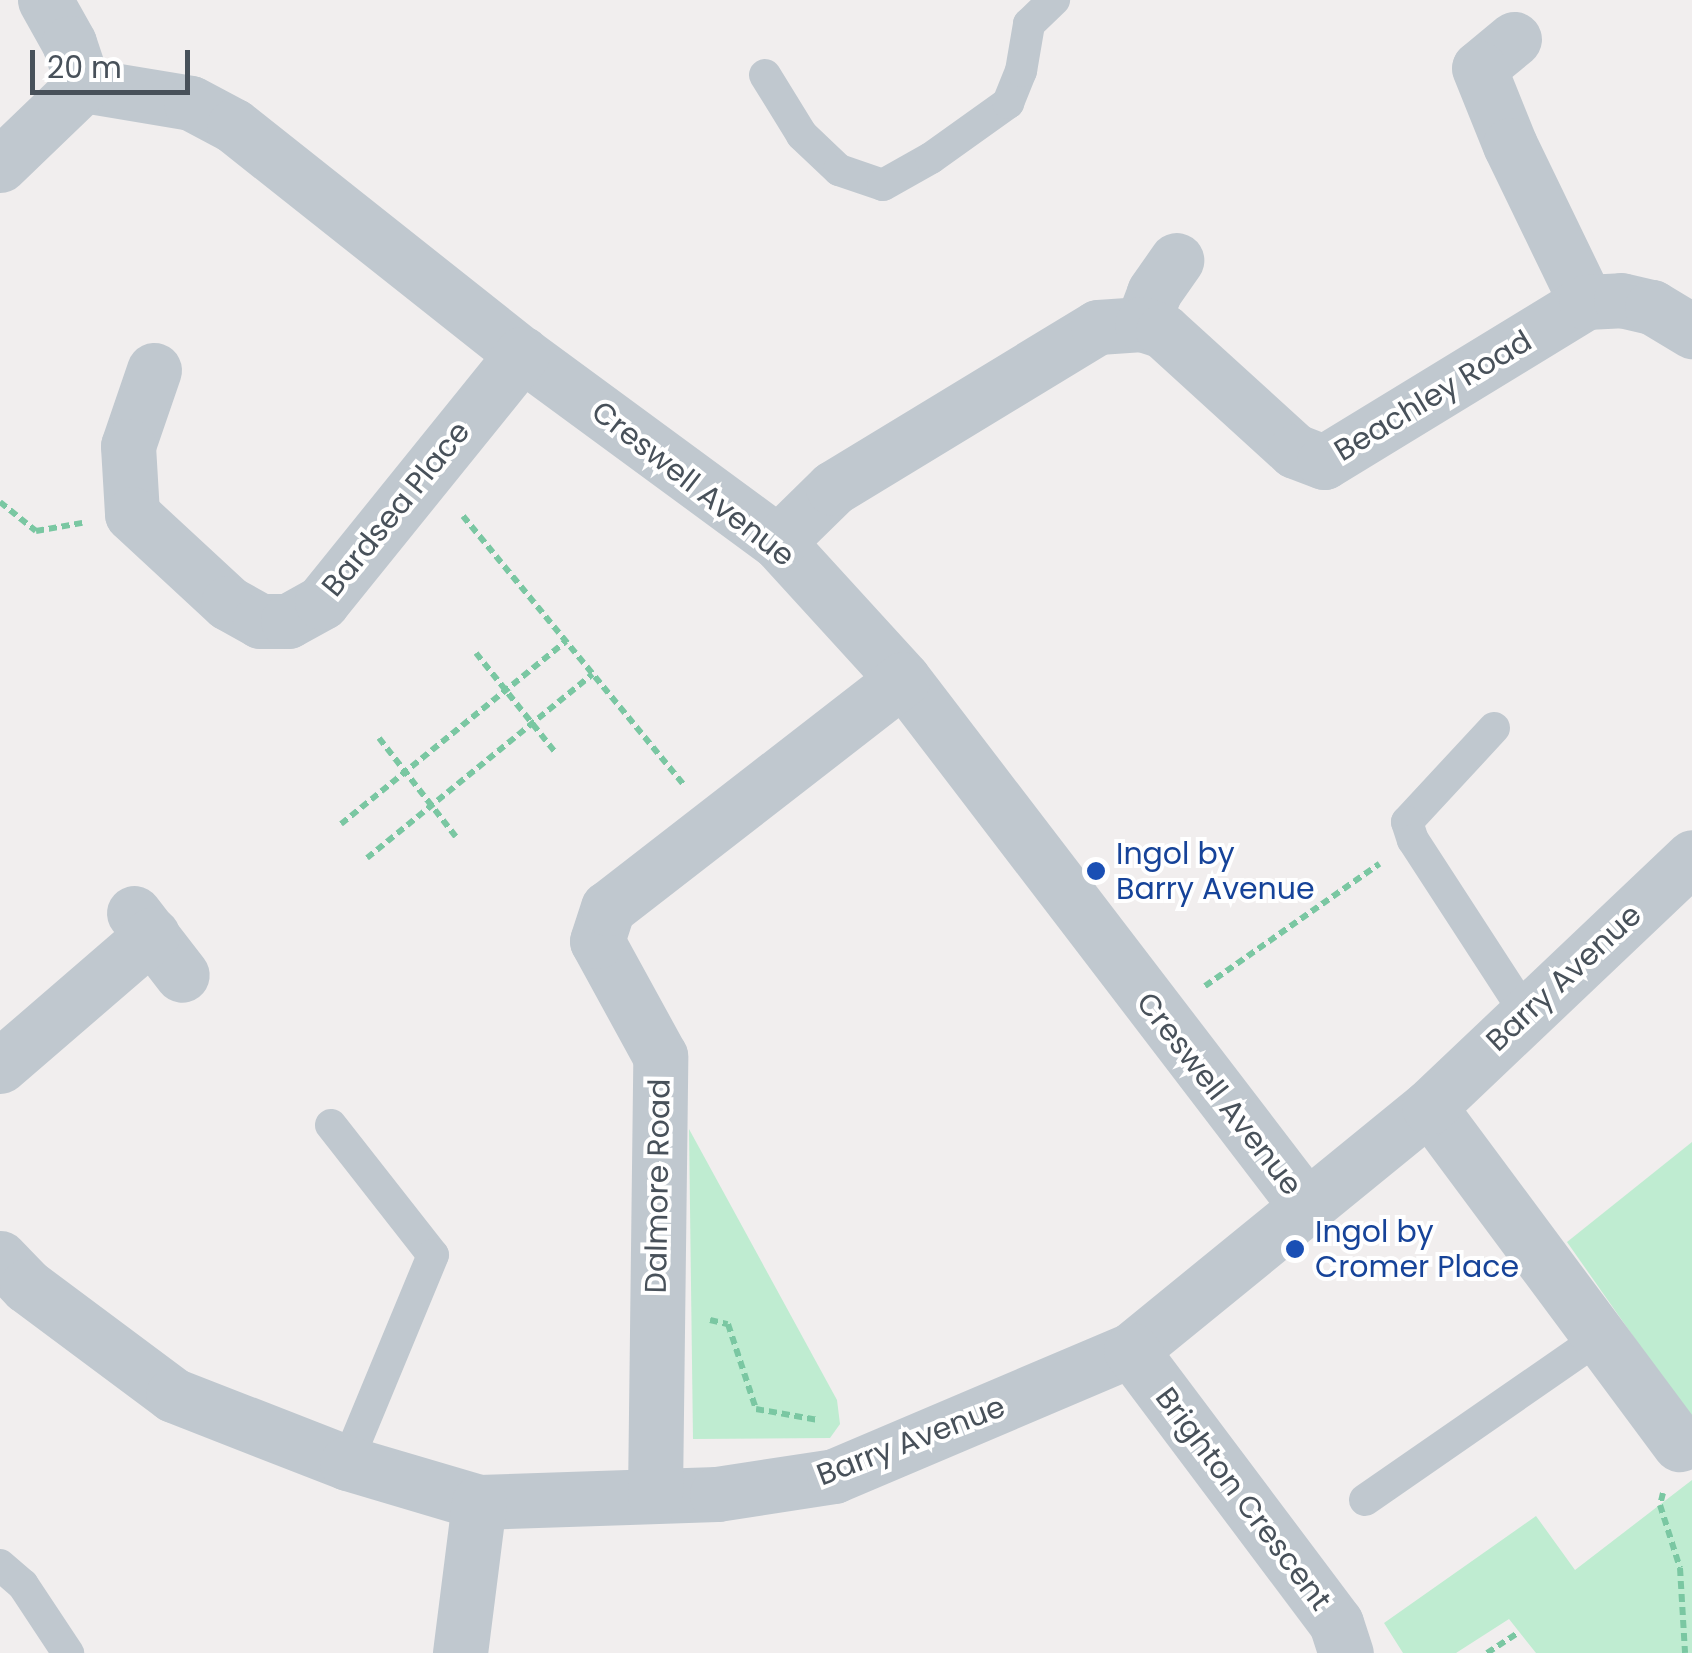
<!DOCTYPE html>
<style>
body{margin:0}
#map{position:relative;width:1692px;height:1653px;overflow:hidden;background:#f1eeee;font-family:Poppins,sans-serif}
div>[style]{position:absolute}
.green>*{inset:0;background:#bfecd1}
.path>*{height:6px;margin-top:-3px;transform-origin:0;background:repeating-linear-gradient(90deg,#7ac7a2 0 8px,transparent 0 13px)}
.service>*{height:32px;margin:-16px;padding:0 16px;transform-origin:16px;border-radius:16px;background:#c0c8cf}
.minor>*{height:55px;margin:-27.5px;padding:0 27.5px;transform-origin:27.5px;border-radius:27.5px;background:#c0c8cf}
.dots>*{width:28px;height:28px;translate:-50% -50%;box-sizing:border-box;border:5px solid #fff;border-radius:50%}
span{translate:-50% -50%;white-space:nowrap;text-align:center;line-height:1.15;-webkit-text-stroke:8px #fff;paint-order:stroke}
.street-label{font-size:30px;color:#48515a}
.transit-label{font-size:30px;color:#164399}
.left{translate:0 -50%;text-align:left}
.scale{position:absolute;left:30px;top:50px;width:160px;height:45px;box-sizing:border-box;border:5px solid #48515a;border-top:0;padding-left:12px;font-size:30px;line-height:35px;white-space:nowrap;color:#48515a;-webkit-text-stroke:8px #fff;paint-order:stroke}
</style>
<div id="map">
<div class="green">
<div style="clip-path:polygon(689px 1129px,837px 1400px,840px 1424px,830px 1438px,693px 1439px)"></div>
<div style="clip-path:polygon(1692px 1142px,1692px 1420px,1567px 1242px)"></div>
<div style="clip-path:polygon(1692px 1480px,1692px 1653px,1536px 1653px,1509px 1619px,1456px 1653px,1403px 1653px,1384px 1623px,1536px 1516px,1575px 1570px)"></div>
</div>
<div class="path">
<div style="left:0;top:502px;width:46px;rotate:38.9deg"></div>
<div style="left:36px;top:531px;width:47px;rotate:-9.9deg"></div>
<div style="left:463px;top:516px;width:347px;rotate:50.6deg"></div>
<div style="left:476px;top:653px;width:127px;rotate:51.4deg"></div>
<div style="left:379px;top:738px;width:125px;rotate:52.1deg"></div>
<div style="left:341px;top:824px;width:290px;rotate:-39.1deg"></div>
<div style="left:367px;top:858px;width:291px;rotate:-39.2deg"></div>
<div style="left:1205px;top:986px;width:213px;rotate:-35deg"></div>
<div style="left:710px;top:1320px;width:18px;rotate:13deg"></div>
<div style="left:728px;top:1324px;width:89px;rotate:71.8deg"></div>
<div style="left:756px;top:1409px;width:63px;rotate:10.1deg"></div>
<div style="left:1663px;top:1493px;width:12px;rotate:104deg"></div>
<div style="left:1660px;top:1505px;width:66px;rotate:72.4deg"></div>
<div style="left:1680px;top:1568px;width:85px;rotate:86.6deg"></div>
<div style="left:1487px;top:1653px;width:38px;rotate:-33deg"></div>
</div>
<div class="service">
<div style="left:765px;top:75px;width:70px;rotate:58.3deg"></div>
<div style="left:802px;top:135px;width:51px;rotate:43.4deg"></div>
<div style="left:839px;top:170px;width:46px;rotate:18.8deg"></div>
<div style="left:883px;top:185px;width:55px;rotate:-29.4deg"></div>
<div style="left:931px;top:158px;width:95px;rotate:-35.5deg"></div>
<div style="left:1008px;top:103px;width:35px;rotate:-68deg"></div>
<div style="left:1021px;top:71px;width:48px;rotate:-80.3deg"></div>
<div style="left:1029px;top:24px;width:35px;rotate:-44deg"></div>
<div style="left:1494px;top:728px;width:128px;rotate:132.8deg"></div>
<div style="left:1407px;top:822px;width:19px;rotate:72deg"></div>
<div style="left:1413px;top:840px;width:207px;rotate:57deg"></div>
<div style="left:331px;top:1125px;width:165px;rotate:51.9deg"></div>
<div style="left:433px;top:1255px;width:225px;rotate:112.5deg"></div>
<div style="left:1365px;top:1500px;width:286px;rotate:-34.7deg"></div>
<div style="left:0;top:1565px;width:30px;rotate:41deg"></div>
<div style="left:23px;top:1585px;width:82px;rotate:56.5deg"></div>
</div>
<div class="minor">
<div style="left:45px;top:0;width:49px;rotate:60.8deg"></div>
<div style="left:69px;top:43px;width:44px;rotate:71.6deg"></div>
<div style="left:1514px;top:39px;width:45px;rotate:140.4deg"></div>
<div style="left:1479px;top:68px;width:83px;rotate:68.1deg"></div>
<div style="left:1510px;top:145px;width:174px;rotate:64.2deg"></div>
<div style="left:83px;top:85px;width:109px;rotate:9.5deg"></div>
<div style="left:191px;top:103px;width:49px;rotate:28.1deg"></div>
<div style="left:234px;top:126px;width:367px;rotate:38.4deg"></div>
<div style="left:522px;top:354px;width:318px;rotate:36.3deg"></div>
<div style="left:778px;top:542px;width:185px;rotate:47.6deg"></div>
<div style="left:903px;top:679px;width:665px;rotate:52.58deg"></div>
<div style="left:0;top:165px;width:115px;rotate:-43.9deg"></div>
<div style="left:1142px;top:324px;width:34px;rotate:-69deg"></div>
<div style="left:1154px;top:292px;width:39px;rotate:-55deg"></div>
<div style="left:154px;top:370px;width:80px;rotate:108.9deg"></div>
<div style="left:128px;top:446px;width:68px;rotate:86.6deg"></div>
<div style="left:132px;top:514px;width:131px;rotate:42.8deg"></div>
<div style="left:228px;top:603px;width:37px;rotate:29deg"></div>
<div style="left:260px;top:621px;width:28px"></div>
<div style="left:288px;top:621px;width:39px;rotate:-29deg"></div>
<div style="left:322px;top:602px;width:319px;rotate:-51.1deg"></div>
<div style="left:778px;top:542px;width:77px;rotate:-44.5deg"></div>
<div style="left:833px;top:488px;width:310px;rotate:-31.3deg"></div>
<div style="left:1098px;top:327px;width:44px;rotate:-3.9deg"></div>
<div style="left:1142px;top:324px;width:22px;rotate:18deg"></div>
<div style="left:1163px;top:331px;width:178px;rotate:42.3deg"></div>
<div style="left:1295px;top:451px;width:31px;rotate:21deg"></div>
<div style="left:1324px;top:462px;width:307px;rotate:-31.4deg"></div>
<div style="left:1586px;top:302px;width:35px;rotate:-3deg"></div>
<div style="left:1621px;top:300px;width:32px;rotate:13deg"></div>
<div style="left:1652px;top:307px;width:47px;rotate:31deg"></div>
<div style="left:134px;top:913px;width:78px;rotate:52.3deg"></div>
<div style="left:0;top:1066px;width:201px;rotate:-40.8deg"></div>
<div style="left:1429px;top:1107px;width:420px;rotate:53.4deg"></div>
<div style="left:0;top:1258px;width:39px;rotate:46deg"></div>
<div style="left:27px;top:1286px;width:182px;rotate:36.7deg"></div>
<div style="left:173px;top:1395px;width:187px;rotate:21.3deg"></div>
<div style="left:347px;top:1463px;width:138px;rotate:16.5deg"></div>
<div style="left:479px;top:1502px;width:238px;rotate:-1.9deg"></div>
<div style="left:717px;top:1494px;width:118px;rotate:-8.7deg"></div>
<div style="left:834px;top:1476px;width:323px;rotate:-23deg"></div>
<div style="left:1131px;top:1350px;width:385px;rotate:-39.2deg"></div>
<div style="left:1429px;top:1107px;width:363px;rotate:-43.5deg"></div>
<div style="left:1131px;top:1350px;width:341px;rotate:53.1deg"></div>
<div style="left:1336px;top:1623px;width:32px;rotate:72deg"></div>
<div style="left:655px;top:1495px;width:439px;rotate:-89.3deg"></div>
<div style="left:660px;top:1056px;width:131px;rotate:-118.7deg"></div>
<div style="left:597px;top:941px;width:35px;rotate:-72deg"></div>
<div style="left:608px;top:908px;width:373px;rotate:-37.8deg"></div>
<div style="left:460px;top:1653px;width:152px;rotate:-82.8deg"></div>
</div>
<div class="dots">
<div style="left:1096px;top:871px;background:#1a4fb4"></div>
<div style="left:1295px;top:1249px;background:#1a4fb4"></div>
</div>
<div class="street-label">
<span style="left:1433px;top:396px;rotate:-31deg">Beachley Road</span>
<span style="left:693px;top:484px;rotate:38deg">Creswell Avenue</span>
<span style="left:396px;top:509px;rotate:-51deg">Bardsea Place</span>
<span style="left:1564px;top:978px;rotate:-43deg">Barry Avenue</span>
<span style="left:1219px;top:1094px;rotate:52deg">Creswell Avenue</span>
<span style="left:658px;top:1186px;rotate:-89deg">Dalmore Road</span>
<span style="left:911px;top:1441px;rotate:-21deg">Barry Avenue</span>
<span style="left:1243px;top:1499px;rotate:53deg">Brighton Crescent</span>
</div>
<div class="transit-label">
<span class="left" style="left:1116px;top:871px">Ingol by<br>Barry Avenue</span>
<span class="left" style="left:1315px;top:1249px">Ingol by<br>Cromer Place</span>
</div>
<div class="scale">20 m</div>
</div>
